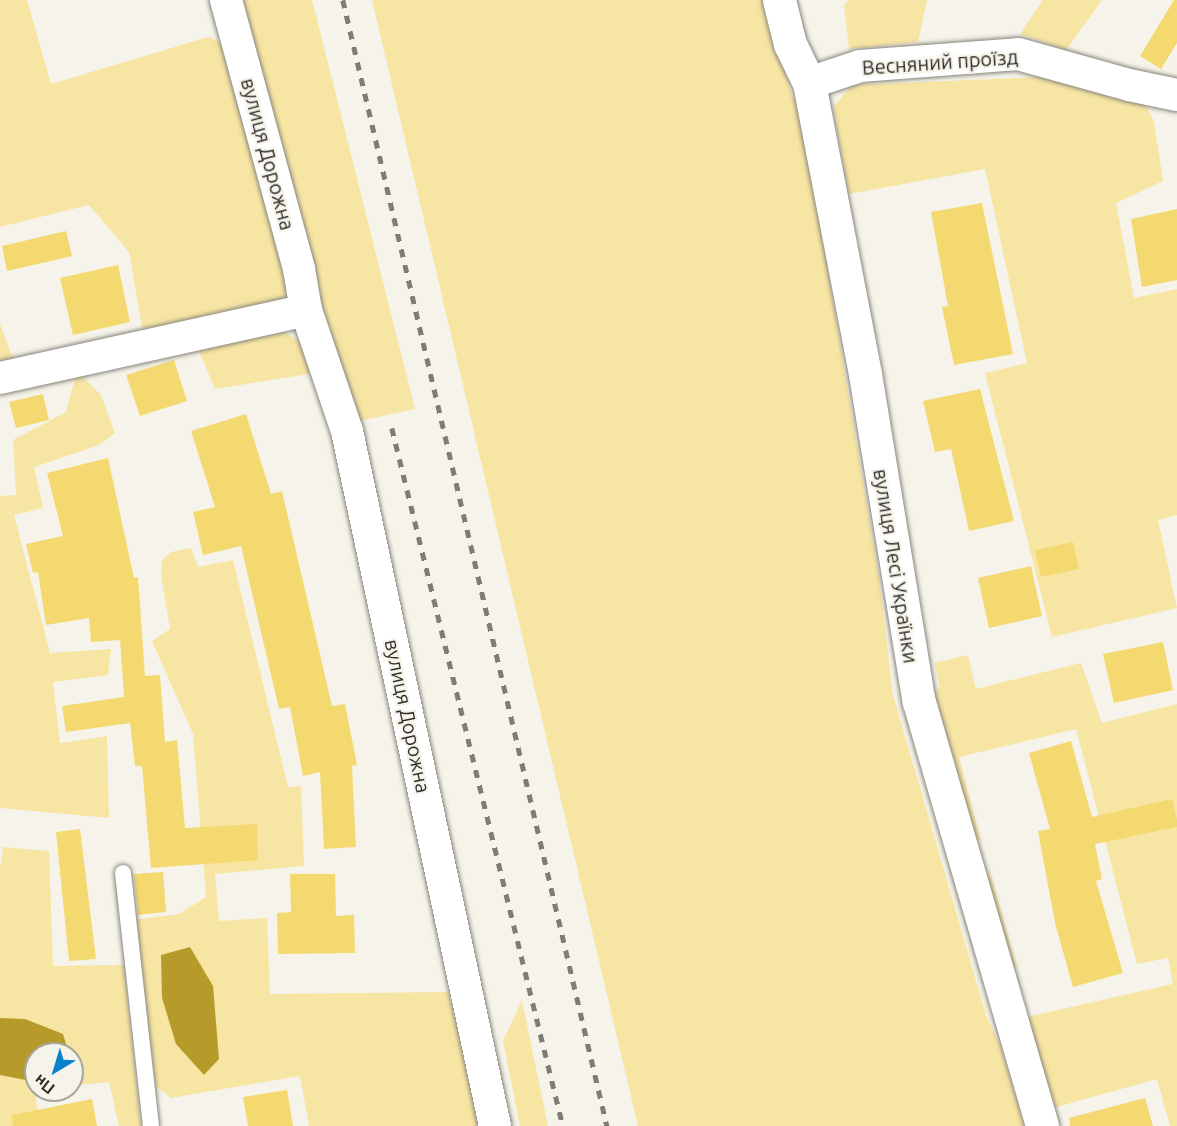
<!DOCTYPE html>
<meta charset="utf-8">
<style>
body{margin:0}
#map{position:relative;width:1177px;height:1126px;overflow:hidden;background:#f6f4ea;font-family:Ubuntu,sans-serif}
div>[style]{position:absolute}
.green>*{inset:0;background:#f7e5a3}
.water>*{inset:0;background:#b69b2b}
.building>*{inset:0;background:#f4d970}
.roads{filter:drop-shadow(0 0 2px #88857d) drop-shadow(0 0 2px #88857d)}
.lane>*{height:16px;margin:-8px;padding:0 8px;transform-origin:8px;border-radius:8px;background:#fff}
.street>*{height:32px;margin:-16px;padding:0 16px;transform-origin:16px;border-radius:16px;background:#fff}
.secondary>*{height:33px;margin:-16.5px;padding:0 16.5px;transform-origin:16.5px;border-radius:16.5px;background:#fff}
.rail>*{height:4.5px;margin-top:-2.25px;transform-origin:0;background:repeating-linear-gradient(90deg,#7d7c76 0 8px,transparent 0 16px)}
span{translate:-50% -50%;white-space:nowrap;text-align:center;line-height:1.15;-webkit-text-stroke:4.5px #f6f4ea;paint-order:stroke}
.street-label{font-size:20px;color:#2f2e2b}
.north{position:absolute;left:24px;top:1042px;width:60px;height:60px;box-sizing:border-box;background:#f6f4ea;border:2px solid #a6a59e;border-radius:50%;rotate:218deg;font-size:16px;font-weight:700;line-height:24px;text-align:center;color:#2f2e2b}
.north::after{content:'';display:block;margin:auto;width:21px;height:27px;background:#0882ca;clip-path:polygon(50% 0,100% 100%,50% 72%,0 100%)}
</style>
<div id="map">
<div class="green">
<div style="clip-path:polygon(0 0,27px 0,51px 84px,208px 37px,232px 47px,293px 273px,284px 297px,276px 303px,143px 333px,129px 252px,89px 205px,0 227px)"></div>
<div style="clip-path:polygon(238px 0,312px 0,415px 409px,355px 422px,316px 302px)"></div>
<div style="clip-path:polygon(372px 0,766px 0,792px 96px,801px 110px,879px 578px,893px 695px,986px 1015px,1002px 1050px,1024px 1126px,638px 1126px)"></div>
<div style="clip-path:polygon(849px 0,927px 0,918px 42px,849px 49px,844px 5px)"></div>
<div style="clip-path:polygon(1043px 0,1102px 0,1066px 50px,1020px 34px)"></div>
<div style="clip-path:polygon(1043px 77px,1144px 101px,1154px 122px,1163px 181px,1116px 203px,1134px 298px,1177px 289px,1177px 515px,1158px 520px,1177px 608px,1052px 637px,985px 373px,1027px 363px,985px 169px,849px 194px,833px 107px,852px 85px)"></div>
<div style="clip-path:polygon(0 324px,16px 366px,0 370px)"></div>
<div style="clip-path:polygon(281px 330px,302px 343px,315px 373px,215px 389px,196px 344px)"></div>
<div style="clip-path:polygon(77px 371px,101px 395px,115px 433px,99px 445px,34px 467px,43px 508px,14px 515px,50px 653px,111px 649px,108px 675px,53px 682px,60px 743px,107px 736px,109px 818px,0 808px,0 496px,16px 495px,13px 440px,66px 412px)"></div>
<div style="clip-path:polygon(191px 548px,198px 567px,233px 560px,288px 787px,301px 786px,304px 866px,215px 874px,219px 921px,267px 918px,270px 994px,448px 992px,485px 1126px,309px 1126px,300px 1076px,171px 1098px,156px 1086px,132px 920px,179px 914px,206px 897px,193px 734px,152px 641px,170px 629px,161px 575px,162px 560px,171px 552px)"></div>
<div style="clip-path:polygon(968px 655px,976px 689px,1081px 663px,1102px 723px,1177px 704px,1177px 1126px,1170px 1126px,1157px 1079px,1053px 1108px,1026px 1022px,1031px 1016px,1173px 984px,1168px 958px,1137px 964px,1076px 729px,959px 757px,981px 841px,969px 836px,932px 696px,940px 687px,934px 663px)"></div>
<div style="clip-path:polygon(3px 847px,49px 851px,53px 966px,124px 965px,141px 1126px,119px 1126px,109px 1082px,72px 1086px,72px 1054px,36px 1054px,36px 1090px,44px 1090px,35px 1092px,40px 1126px,0 1126px,0 867px)"></div>
<div style="clip-path:polygon(990px 872px,1017px 968px,1009px 964px,985px 878px)"></div>
<div style="clip-path:polygon(522px 1000px,548px 1126px,520px 1126px,503px 1041px)"></div>
</div>
<div class="water">
<div style="clip-path:polygon(190px 947px,213px 986px,219px 1059px,204px 1075px,176px 1044px,162px 998px,161px 955px)"></div>
<div style="clip-path:polygon(0 1018px,25px 1019px,63px 1034px,69px 1054px,36px 1054px,36px 1082px,0 1075px)"></div>
</div>
<div class="building">
<div style="clip-path:polygon(1174px 0,1177px 0,1177px 43px,1161px 69px,1140px 56px)"></div>
<div style="clip-path:polygon(982px 203px,1013px 354px,954px 365px,942px 307px,948px 306px,931px 212px)"></div>
<div style="clip-path:polygon(1177px 209px,1177px 280px,1142px 287px,1131px 219px)"></div>
<div style="clip-path:polygon(66px 231px,72px 256px,7px 271px,2px 246px)"></div>
<div style="clip-path:polygon(118px 265px,130px 322px,73px 335px,60px 278px)"></div>
<div style="clip-path:polygon(174px 360px,187px 401px,140px 416px,126px 375px)"></div>
<div style="clip-path:polygon(980px 389px,1014px 521px,969px 531px,951px 449px,935px 452px,923px 401px)"></div>
<div style="clip-path:polygon(43px 394px,49px 420px,16px 428px,9px 402px)"></div>
<div style="clip-path:polygon(246px 414px,271px 494px,282px 491px,332px 706px,345px 704px,357px 765px,352px 766px,356px 847px,324px 849px,320px 772px,303px 776px,290px 707px,279px 709px,241px 546px,203px 555px,193px 512px,215px 507px,191px 431px)"></div>
<div style="clip-path:polygon(108px 458px,134px 578px,138px 577px,145px 676px,160px 675px,165px 742px,177px 740px,185px 828px,257px 824px,258px 860px,151px 868px,142px 766px,135px 766px,130px 723px,66px 732px,62px 706px,124px 697px,120px 640px,91px 642px,89px 618px,46px 625px,38px 572px,33px 573px,26px 544px,63px 536px,47px 473px)"></div>
<div style="clip-path:polygon(1073px 542px,1079px 569px,1041px 577px,1035px 550px)"></div>
<div style="clip-path:polygon(1031px 566px,1042px 616px,989px 628px,978px 578px)"></div>
<div style="clip-path:polygon(1163px 642px,1173px 690px,1114px 703px,1103px 654px)"></div>
<div style="clip-path:polygon(1071px 741px,1092px 817px,1172px 799px,1177px 820px,1177px 827px,1095px 844px,1102px 879px,1096px 881px,1123px 973px,1073px 987px,1055px 923px,1038px 831px,1050px 829px,1029px 753px)"></div>
<div style="clip-path:polygon(80px 829px,96px 959px,69px 961px,56px 832px)"></div>
<div style="clip-path:polygon(163px 872px,166px 912px,138px 915px,134px 874px)"></div>
<div style="clip-path:polygon(290px 874px,335px 874px,336px 916px,354px 915px,355px 953px,278px 954px,277px 913px,291px 912px)"></div>
<div style="clip-path:polygon(287px 1090px,293px 1126px,248px 1126px,243px 1097px)"></div>
<div style="clip-path:polygon(1145px 1098px,1153px 1126px,1070px 1126px,1069px 1118px)"></div>
<div style="clip-path:polygon(92px 1099px,97px 1126px,13px 1126px,12px 1115px)"></div>
</div>
<div class="roads">
<div class="lane">
<div style="left:123px;top:873px;width:255px;rotate:83.7deg"></div>
</div>
<div class="street">
<div style="left:226px;top:0;width:279px;rotate:74.8deg"></div>
<div style="left:299px;top:269px;width:42px;rotate:80.3deg"></div>
<div style="left:306px;top:310px;width:128px;rotate:71.3deg"></div>
<div style="left:347px;top:431px;width:711px;rotate:77.98deg"></div>
<div style="left:809px;top:83px;width:54px;rotate:-18.4deg"></div>
<div style="left:860px;top:66px;width:158px;rotate:-4.3deg"></div>
<div style="left:1018px;top:54px;width:115px;rotate:15.6deg"></div>
<div style="left:1129px;top:85px;width:49px;rotate:11.8deg"></div>
<div style="left:0;top:378px;width:313px;rotate:-12.5deg"></div>
</div>
<div class="secondary">
<div style="left:779px;top:0;width:45px;rotate:76deg"></div>
<div style="left:790px;top:44px;width:43px;rotate:64deg"></div>
<div style="left:809px;top:83px;width:296px;rotate:79.1deg"></div>
<div style="left:865px;top:374px;width:332px;rotate:80.7deg"></div>
<div style="left:919px;top:702px;width:441px;rotate:73.8deg"></div>
</div>
</div>
<div class="rail">
<div style="left:343px;top:0;width:1157px;rotate:76.8deg"></div>
<div style="left:392px;top:428px;width:719px;rotate:76.23deg"></div>
</div>
<div class="street-label">
<span style="left:940px;top:62px;rotate:-4deg">Весняний проїзд</span>
<span style="left:268px;top:154px;rotate:75deg">вулиця Дорожна</span>
<span style="left:896px;top:566px;rotate:81deg">вулиця Лесі Українки</span>
<span style="left:408px;top:716px;rotate:78deg">вулиця Дорожна</span>
</div>
<div class="north">Пн</div>
</div>
